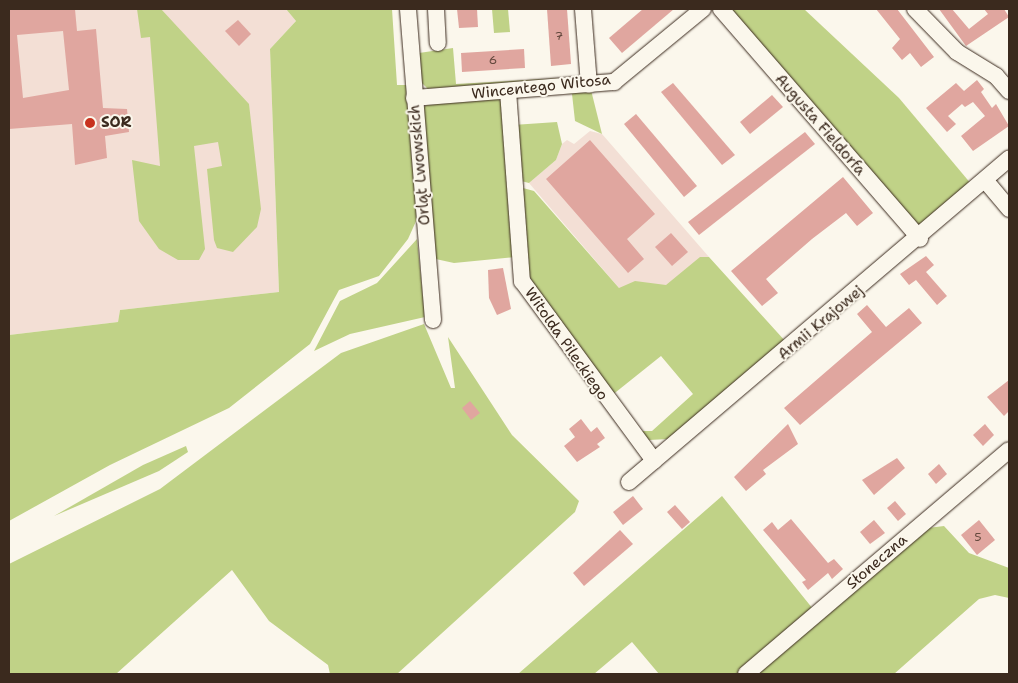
<!DOCTYPE html>
<meta charset="utf-8">
<style>
body{margin:0}
#map{position:relative;width:1018px;height:683px;overflow:hidden;background:#fbf7ec;font-family:"Shantell Sans",sans-serif}
div>[style]{position:absolute}
.built>*{inset:0;background:#f3dfd5}
.green>*{inset:0;background:#c0d287}
.building>*{inset:0;background:#e0a69f}
.roads{filter:drop-shadow(0 0 1px #3b2a1e) drop-shadow(0 0 1px #3b2a1e)}
.minor>*{height:16px;margin:-8px;padding:0 8px;transform-origin:8px;border-radius:8px;background:#fbf7ec}
.dots>*{width:14px;height:14px;translate:-50% -50%;box-sizing:border-box;border:2px solid #fbf7ec;border-radius:50%}
span{translate:-50% -50%;white-space:nowrap;text-align:center;line-height:1.15;-webkit-text-stroke:4px #fbf7ec;paint-order:stroke}
.number-label{font-size:12px;color:#64493e}
.number-label span{-webkit-text-stroke-width:0}
.street-label{font-size:15px;color:#3b2a1e}
.poi-label{font-size:15px;color:#3b2a1e;font-weight:700}
.left{translate:0 -50%;text-align:left}
.frame{position:absolute;inset:0;border:10px solid #3b2a1e;pointer-events:none}
</style>
<div id="map">
<div class="built">
<div style="clip-path:polygon(9px 9px,286px 9px,296px 21px,270px 49px,279px 292px,120px 310px,118px 322px,9px 335px)"></div>
<div style="clip-path:polygon(590px 131px,602px 134px,709px 257px,643px 316px,529px 183px,556px 160px,562px 144px,567px 140px,574px 144px)"></div>
</div>
<div class="green">
<div style="clip-path:polygon(137px 9px,161px 9px,249px 104px,261px 209px,257px 227px,233px 252px,217px 248px,214px 240px,207px 169px,222px 166px,218px 142px,194px 146px,205px 249px,199px 260px,178px 260px,159px 249px,139px 221px,132px 160px,160px 166px,150px 37px,141px 38px)"></div>
<div style="clip-path:polygon(286px 9px,392px 9px,397px 85px,406px 85px,417px 219px,408px 239px,379px 276px,339px 290px,310px 344px,229px 408px,110px 465px,9px 521px,9px 335px,118px 322px,120px 310px,279px 292px,270px 49px,296px 21px)"></div>
<div style="clip-path:polygon(492px 9px,508px 9px,510px 32px,494px 33px)"></div>
<div style="clip-path:polygon(724px 9px,804px 9px,899px 98px,972px 185px,923px 226px,911px 222px)"></div>
<div style="clip-path:polygon(453px 48px,456px 84px,581px 77px,428px 89px,421px 82px,419px 53px)"></div>
<div style="clip-path:polygon(591px 90px,602px 134px,575px 121px,572px 94px,560px 93px)"></div>
<div style="clip-path:polygon(496px 98px,501px 101px,515px 257px,454px 263px,431px 258px,420px 110px,428px 104px)"></div>
<div style="clip-path:polygon(557px 122px,562px 144px,556px 160px,529px 183px,521px 181px,513px 125px)"></div>
<div style="clip-path:polygon(523px 188px,534px 191px,619px 288px,635px 281px,666px 285px,700px 257px,709px 257px,786px 342px,668px 439px,649px 440px,639px 431px,652px 431px,693px 394px,661px 356px,611px 396px,540px 302px,527px 270px,519px 192px)"></div>
<div style="clip-path:polygon(417px 239px,425px 317px,350px 334px,314px 351px,340px 301px,377px 283px)"></div>
<div style="clip-path:polygon(424px 324px,451px 388px,455px 388px,448px 337px,512px 435px,579px 501px,575px 512px,397px 674px,330px 674px,328px 665px,269px 621px,232px 570px,116px 674px,9px 674px,9px 564px,160px 489px,341px 353px)"></div>
<div style="clip-path:polygon(186px 446px,188px 452px,159px 471px,54px 516px,143px 465px)"></div>
<div style="clip-path:polygon(722px 496px,813px 609px,738px 674px,659px 674px,632px 642px,594px 674px,518px 674px)"></div>
<div style="clip-path:polygon(944px 526px,969px 553px,1009px 568px,1009px 598px,995px 595px,979px 599px,894px 674px,753px 674px,920px 529px)"></div>
</div>
<div class="building">
<div style="clip-path:polygon(evenodd,9px 9px,75px 9px,77px 31px,96px 29px,103px 108px,127px 109px,129px 132px,105px 136px,107px 158px,75px 165px,72px 124px,9px 129px,9px 9px,63px 31px,69px 90px,23px 98px,17px 35px,63px 31px)"></div>
<div style="clip-path:polygon(457px 9px,477px 9px,478px 27px,459px 28px)"></div>
<div style="clip-path:polygon(547px 9px,567px 9px,571px 64px,551px 66px)"></div>
<div style="clip-path:polygon(643px 9px,674px 9px,622px 53px,609px 38px)"></div>
<div style="clip-path:polygon(876px 9px,897px 9px,934px 57px,921px 67px,910px 53px,902px 60px,892px 48px,900px 39px)"></div>
<div style="clip-path:polygon(939px 9px,952px 9px,969px 29px,988px 14px,984px 9px,1004px 9px,1009px 17px,966px 46px)"></div>
<div style="clip-path:polygon(238px 20px,251px 34px,239px 46px,225px 31px)"></div>
<div style="clip-path:polygon(524px 49px,525px 68px,462px 72px,461px 53px)"></div>
<div style="clip-path:polygon(977px 80px,984px 89px,981px 92px,992px 108px,996px 104px,1009px 126px,973px 151px,961px 136px,985px 116px,973px 102px,965px 107px,962px 104px,948px 116px,956px 124px,947px 132px,926px 108px,956px 83px,964px 91px)"></div>
<div style="clip-path:polygon(673px 83px,735px 155px,722px 165px,661px 92px)"></div>
<div style="clip-path:polygon(772px 95px,783px 107px,750px 134px,740px 122px)"></div>
<div style="clip-path:polygon(636px 114px,697px 186px,684px 197px,624px 124px)"></div>
<div style="clip-path:polygon(805px 132px,815px 144px,699px 235px,688px 222px)"></div>
<div style="clip-path:polygon(590px 140px,655px 214px,627px 239px,644px 259px,628px 273px,546px 179px)"></div>
<div style="clip-path:polygon(843px 177px,873px 213px,857px 226px,846px 213px,812px 239px,766px 279px,778px 293px,762px 306px,731px 271px)"></div>
<div style="clip-path:polygon(671px 233px,688px 252px,672px 266px,655px 247px)"></div>
<div style="clip-path:polygon(926px 256px,934px 265px,926px 272px,947px 296px,937px 305px,916px 280px,909px 285px,900px 274px)"></div>
<div style="clip-path:polygon(503px 268px,511px 309px,497px 315px,489px 298px,488px 270px)"></div>
<div style="clip-path:polygon(867px 305px,886px 327px,909px 308px,922px 323px,800px 425px,784px 408px,872px 332px,857px 314px)"></div>
<div style="clip-path:polygon(1009px 380px,1009px 411px,1004px 416px,987px 397px)"></div>
<div style="clip-path:polygon(470px 401px,480px 413px,471px 420px,462px 408px)"></div>
<div style="clip-path:polygon(581px 419px,591px 432px,597px 427px,605px 438px,597px 444px,600px 447px,577px 462px,564px 446px,575px 437px,569px 429px)"></div>
<div style="clip-path:polygon(788px 424px,798px 444px,763px 470px,766px 474px,746px 491px,734px 477px)"></div>
<div style="clip-path:polygon(985px 424px,994px 435px,983px 446px,973px 435px)"></div>
<div style="clip-path:polygon(897px 458px,905px 468px,874px 495px,862px 480px)"></div>
<div style="clip-path:polygon(939px 464px,947px 474px,936px 484px,928px 474px)"></div>
<div style="clip-path:polygon(633px 496px,643px 509px,623px 525px,613px 512px)"></div>
<div style="clip-path:polygon(895px 501px,906px 514px,898px 521px,887px 508px)"></div>
<div style="clip-path:polygon(675px 505px,690px 522px,682px 529px,667px 512px)"></div>
<div style="clip-path:polygon(791px 519px,828px 563px,834px 559px,843px 569px,832px 579px,828px 573px,808px 590px,802px 582px,806px 580px,763px 530px,772px 522px,778px 530px)"></div>
<div style="clip-path:polygon(874px 520px,885px 533px,870px 544px,860px 532px)"></div>
<div style="clip-path:polygon(979px 520px,995px 540px,977px 555px,961px 535px)"></div>
<div style="clip-path:polygon(620px 530px,633px 544px,584px 586px,573px 573px)"></div>
</div>
<div class="roads">
<div class="minor">
<div style="left:408px;top:9px;width:312px;rotate:85.4deg"></div>
<div style="left:436px;top:9px;width:34px;rotate:87deg"></div>
<div style="left:583px;top:9px;width:76px;rotate:85.5deg"></div>
<div style="left:721px;top:9px;width:304px;rotate:49.1deg"></div>
<div style="left:915px;top:9px;width:60px;rotate:45.7deg"></div>
<div style="left:957px;top:52px;width:46px;rotate:31.6deg"></div>
<div style="left:996px;top:76px;width:20px;rotate:49deg"></div>
<div style="left:508px;top:91px;width:191px;rotate:85.8deg"></div>
<div style="left:522px;top:281px;width:223px;rotate:53.7deg"></div>
<div style="left:414px;top:98px;width:201px;rotate:-4.6deg"></div>
<div style="left:614px;top:82px;width:115px;rotate:-39.4deg"></div>
<div style="left:985px;top:180px;width:38px;rotate:50deg"></div>
<div style="left:629px;top:482px;width:499px;rotate:-40.4deg"></div>
<div style="left:746px;top:674px;width:345px;rotate:-40.4deg"></div>
</div>
</div>
<div class="dots">
<div style="left:90px;top:123px;background:#c8321e"></div>
</div>
<div class="number-label">
<span style="left:559px;top:37px">7</span>
<span style="left:493px;top:61px">6</span>
<span style="left:978px;top:538px">5</span>
</div>
<div class="street-label">
<span style="left:541px;top:87px;rotate:-6deg">Wincentego Witosa</span>
<span style="left:820px;top:125px;rotate:49deg">Augusta Fieldorfa</span>
<span style="left:420px;top:165px;rotate:-95deg">Orląt Lwowskich</span>
<span style="left:821px;top:323px;rotate:-40deg">Armii Krajowej</span>
<span style="left:566px;top:344px;rotate:55deg">Witolda Pileckiego</span>
<span style="left:877px;top:562px;rotate:-41deg">Słoneczna</span>
</div>
<div class="poi-label">
<span class="left" style="left:101px;top:123px">SOR</span>
</div>
<div class="frame"></div>
</div>
